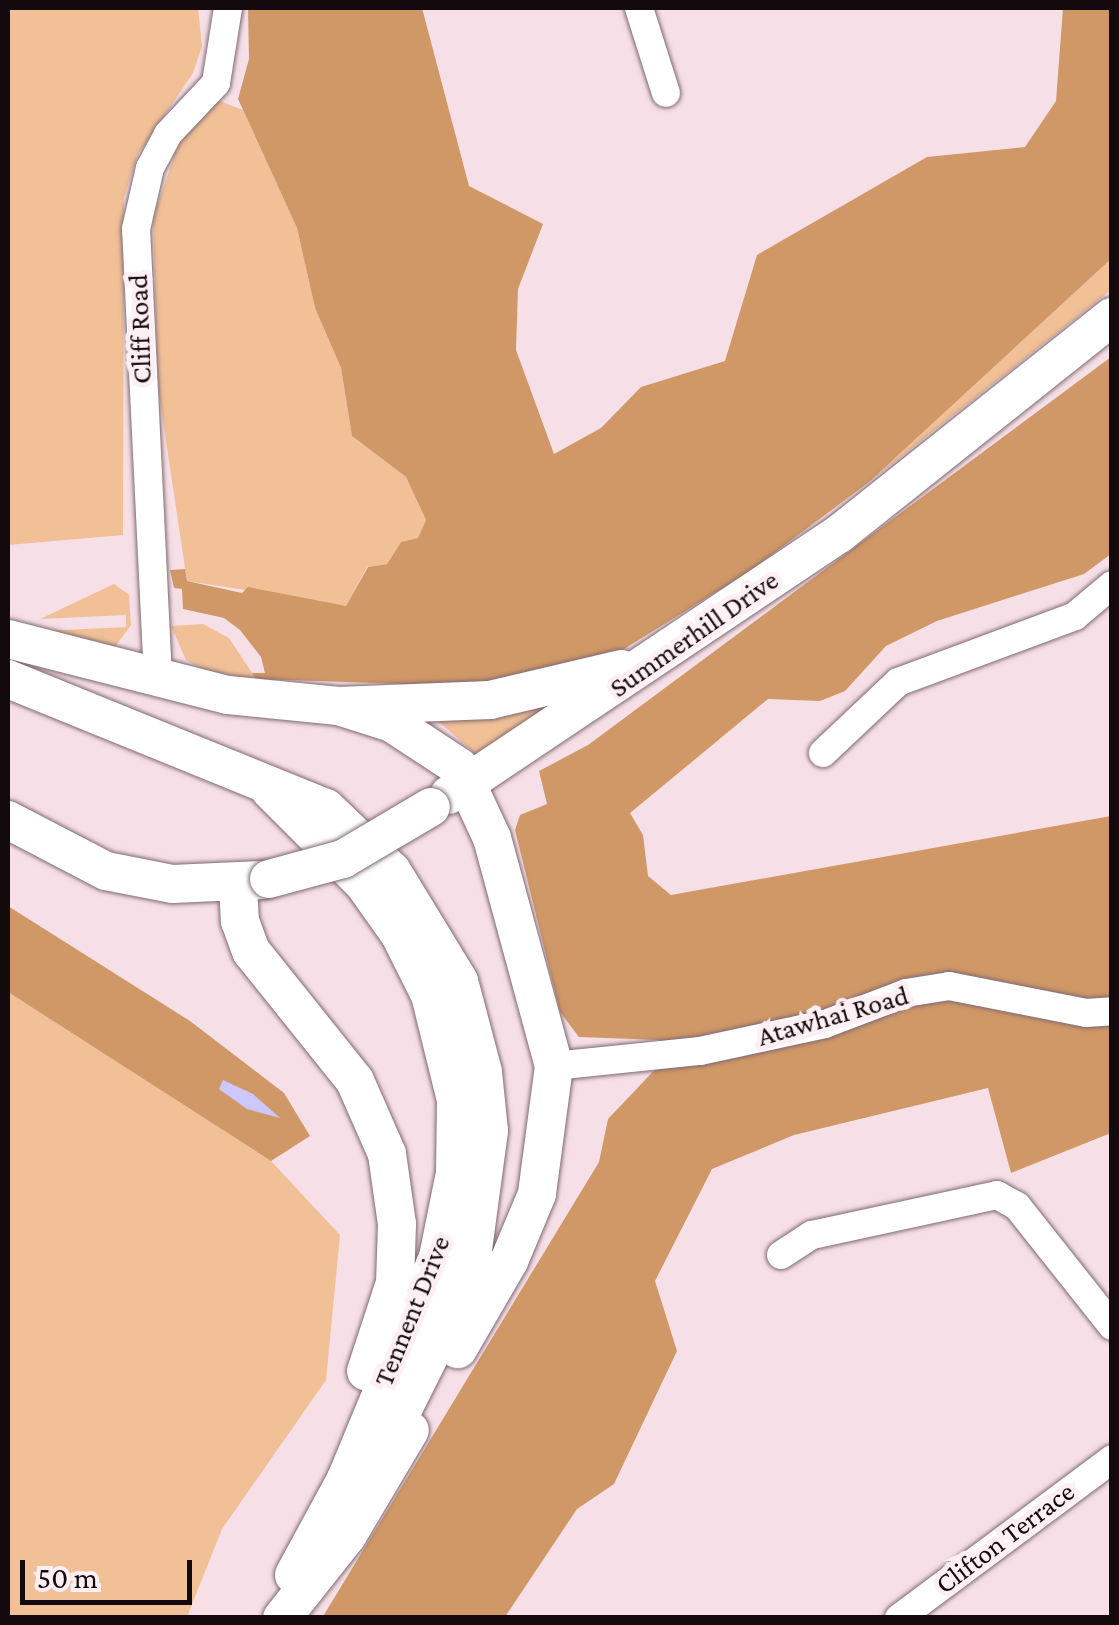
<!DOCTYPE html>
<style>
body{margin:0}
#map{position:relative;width:1119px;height:1625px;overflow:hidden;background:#f7dfe7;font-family:"Crimson Pro",serif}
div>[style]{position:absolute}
.green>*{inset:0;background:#f1c097}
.forest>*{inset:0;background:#d19867}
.water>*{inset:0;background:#ccc7fd}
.roads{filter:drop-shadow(0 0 2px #7f6971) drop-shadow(0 0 2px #7f6971)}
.minor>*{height:28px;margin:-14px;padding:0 14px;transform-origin:14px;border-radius:14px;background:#fff}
.secondary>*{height:38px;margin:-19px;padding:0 19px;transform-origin:19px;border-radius:19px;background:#fff}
.bridges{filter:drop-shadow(0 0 2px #7f6971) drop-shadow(0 0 2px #7f6971)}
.secondary-bridge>*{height:38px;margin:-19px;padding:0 19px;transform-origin:19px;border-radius:19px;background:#fff}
span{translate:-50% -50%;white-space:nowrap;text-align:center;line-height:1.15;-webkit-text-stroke:10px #feeff4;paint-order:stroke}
.street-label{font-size:28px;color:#120a0d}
.frame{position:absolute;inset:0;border:10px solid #120a0d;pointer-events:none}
.scale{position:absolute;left:20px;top:1560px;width:172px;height:45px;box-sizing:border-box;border:5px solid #120a0d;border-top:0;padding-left:12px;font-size:30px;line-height:35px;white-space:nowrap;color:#120a0d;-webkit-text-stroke:8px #feeff4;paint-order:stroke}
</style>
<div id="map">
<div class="green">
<div style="clip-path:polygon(8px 8px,198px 8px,202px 46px,193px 73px,137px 156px,124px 198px,123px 535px,8px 545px)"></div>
<div style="clip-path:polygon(217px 100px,243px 110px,297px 228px,315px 308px,341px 368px,352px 436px,406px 477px,426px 520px,418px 539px,401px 542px,387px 564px,367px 567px,346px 606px,187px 581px,158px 388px,153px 218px,180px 139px)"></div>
<div style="clip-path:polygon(1111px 259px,1111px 290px,869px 482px)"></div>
<div style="clip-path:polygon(114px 584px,129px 595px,131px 625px,114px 648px,23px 632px,126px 627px,126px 615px,40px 619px)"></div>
<div style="clip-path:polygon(203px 624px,229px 638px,256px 679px,211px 673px,186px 660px,171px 626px)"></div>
<div style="clip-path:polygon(571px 692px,477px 755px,438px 721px,410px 710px)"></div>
<div style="clip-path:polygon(8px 992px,271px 1161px,340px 1235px,326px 1380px,222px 1529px,187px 1617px,8px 1617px)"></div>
</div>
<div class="forest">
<div style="clip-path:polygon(248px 8px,422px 8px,469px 186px,543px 224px,518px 289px,516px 350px,554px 454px,601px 428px,641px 387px,725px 361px,757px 255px,927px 157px,1025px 147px,1056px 101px,1063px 8px,1111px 8px,1111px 259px,869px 482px,750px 571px,624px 649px,466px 686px,256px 679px,252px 673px,265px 673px,261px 657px,240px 630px,224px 618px,183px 609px,182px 589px,174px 588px,170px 570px,185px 569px,187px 581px,242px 593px,248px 587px,346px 606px,368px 567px,387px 564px,401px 542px,418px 538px,426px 520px,406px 477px,352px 436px,341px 368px,315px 308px,297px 228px,238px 99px,249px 59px)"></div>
<div style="clip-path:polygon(1111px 357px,1111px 554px,1084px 574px,937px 621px,886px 646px,845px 691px,820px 701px,768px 699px,630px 813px,643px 835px,648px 876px,671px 895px,1111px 816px,1111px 1133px,1011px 1173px,988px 1088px,794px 1135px,712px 1169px,655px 1281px,677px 1351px,614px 1484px,577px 1509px,505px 1617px,322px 1618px,599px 1162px,608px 1119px,664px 1060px,659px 1040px,579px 1037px,560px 1012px,515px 830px,520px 815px,547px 804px,539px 771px,588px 745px)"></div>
<div style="clip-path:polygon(8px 906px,190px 1021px,284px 1093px,310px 1136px,271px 1161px,8px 992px)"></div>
</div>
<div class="water">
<div style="clip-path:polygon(223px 1080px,253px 1094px,280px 1118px,247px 1109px,219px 1089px)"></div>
</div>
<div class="roads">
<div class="minor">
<div style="left:639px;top:8px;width:89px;rotate:72.4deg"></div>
<div style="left:158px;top:678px;width:450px;rotate:-92.8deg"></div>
<div style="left:136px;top:229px;width:63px;rotate:-77.1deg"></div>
<div style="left:150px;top:168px;width:38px;rotate:-62deg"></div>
<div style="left:168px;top:134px;width:70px;rotate:-46.7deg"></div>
<div style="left:216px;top:83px;width:76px;rotate:-80.9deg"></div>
<div style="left:823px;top:753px;width:103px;rotate:-43.4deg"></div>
<div style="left:898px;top:682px;width:189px;rotate:-20.4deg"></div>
<div style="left:1075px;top:616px;width:48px;rotate:-40deg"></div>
<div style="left:554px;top:1066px;width:147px;rotate:-5.9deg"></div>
<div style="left:700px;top:1051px;width:128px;rotate:-12.2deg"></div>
<div style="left:825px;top:1024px;width:87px;rotate:-20.9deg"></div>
<div style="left:906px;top:993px;width:44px;rotate:-9.2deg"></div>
<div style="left:949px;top:986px;width:140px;rotate:11.1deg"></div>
<div style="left:1086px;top:1013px;width:26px;rotate:-4deg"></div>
<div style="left:781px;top:1255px;width:37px;rotate:-33deg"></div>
<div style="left:812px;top:1235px;width:189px;rotate:-12.2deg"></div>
<div style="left:997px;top:1195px;width:23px;rotate:29deg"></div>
<div style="left:1017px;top:1206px;width:153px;rotate:51.6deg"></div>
<div style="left:899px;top:1618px;width:266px;rotate:-36.7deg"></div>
</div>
<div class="secondary">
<div style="left:8px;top:639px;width:227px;rotate:14.3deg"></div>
<div style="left:228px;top:695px;width:111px;rotate:5.7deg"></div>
<div style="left:338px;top:706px;width:152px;rotate:-2.3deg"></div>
<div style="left:490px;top:700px;width:135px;rotate:-13.3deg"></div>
<div style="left:8px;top:679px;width:343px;rotate:22.1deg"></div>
<div style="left:326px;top:808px;width:91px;rotate:43.7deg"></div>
<div style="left:392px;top:871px;width:129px;rotate:58.7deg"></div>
<div style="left:459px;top:981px;width:94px;rotate:75.2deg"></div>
<div style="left:483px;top:1072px;width:59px;rotate:84.2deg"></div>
<div style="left:489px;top:1131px;width:120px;rotate:97.7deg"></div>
<div style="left:473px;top:1250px;width:56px;rotate:107.8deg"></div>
<div style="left:456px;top:1303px;width:114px;rotate:116.6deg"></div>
<div style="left:405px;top:1405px;width:97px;rotate:128.3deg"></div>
<div style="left:338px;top:706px;width:57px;rotate:17.5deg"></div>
<div style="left:392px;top:723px;width:80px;rotate:33.3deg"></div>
<div style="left:459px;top:767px;width:78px;rotate:65.1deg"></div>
<div style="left:492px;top:838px;width:236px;rotate:74.8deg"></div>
<div style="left:554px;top:1066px;width:129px;rotate:97.6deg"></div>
<div style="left:537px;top:1194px;width:73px;rotate:112.7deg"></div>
<div style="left:509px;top:1261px;width:102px;rotate:120.1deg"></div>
<div style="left:270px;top:790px;width:133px;rotate:45deg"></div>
<div style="left:364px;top:884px;width:62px;rotate:54.8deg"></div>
<div style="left:400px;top:935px;width:67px;rotate:63.4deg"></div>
<div style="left:430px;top:995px;width:108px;rotate:76.1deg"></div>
<div style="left:456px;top:1100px;width:73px;rotate:90.8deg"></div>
<div style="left:455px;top:1173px;width:86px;rotate:101.4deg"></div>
<div style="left:438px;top:1257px;width:243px;rotate:112.5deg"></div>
<div style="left:345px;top:1481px;width:107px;rotate:118.5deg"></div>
<div style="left:449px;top:795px;width:469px;rotate:-33.8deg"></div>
<div style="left:839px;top:534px;width:349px;rotate:-38.5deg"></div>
<div style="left:8px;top:820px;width:110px;rotate:27.5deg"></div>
<div style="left:106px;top:871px;width:67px;rotate:11.1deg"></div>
<div style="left:172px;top:884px;width:90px;rotate:-2.5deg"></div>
<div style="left:238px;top:885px;width:36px;rotate:87deg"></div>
<div style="left:240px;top:921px;width:32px;rotate:70deg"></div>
<div style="left:251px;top:951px;width:166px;rotate:51.3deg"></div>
<div style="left:355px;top:1081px;width:80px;rotate:66.3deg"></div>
<div style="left:387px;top:1154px;width:71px;rotate:81.9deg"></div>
<div style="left:397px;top:1224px;width:59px;rotate:91.9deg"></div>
<div style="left:395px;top:1283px;width:93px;rotate:108.2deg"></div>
<div style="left:282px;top:1618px;width:105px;rotate:-51.6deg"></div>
<div style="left:347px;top:1536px;width:123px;rotate:-59.3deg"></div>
</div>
</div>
<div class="bridges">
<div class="secondary-bridge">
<div style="left:269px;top:879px;width:77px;rotate:-15.1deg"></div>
<div style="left:343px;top:859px;width:102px;rotate:-30.6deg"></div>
</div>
</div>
<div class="street-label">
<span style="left:140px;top:329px;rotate:-92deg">Cliff Road</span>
<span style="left:694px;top:634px;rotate:-35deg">Summerhill Drive</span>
<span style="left:833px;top:1016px;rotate:-16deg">Atawhai Road</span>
<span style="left:412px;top:1311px;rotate:-68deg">Tennent Drive</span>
<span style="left:1005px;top:1538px;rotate:-37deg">Clifton Terrace</span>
</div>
<div class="frame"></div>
<div class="scale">50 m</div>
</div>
